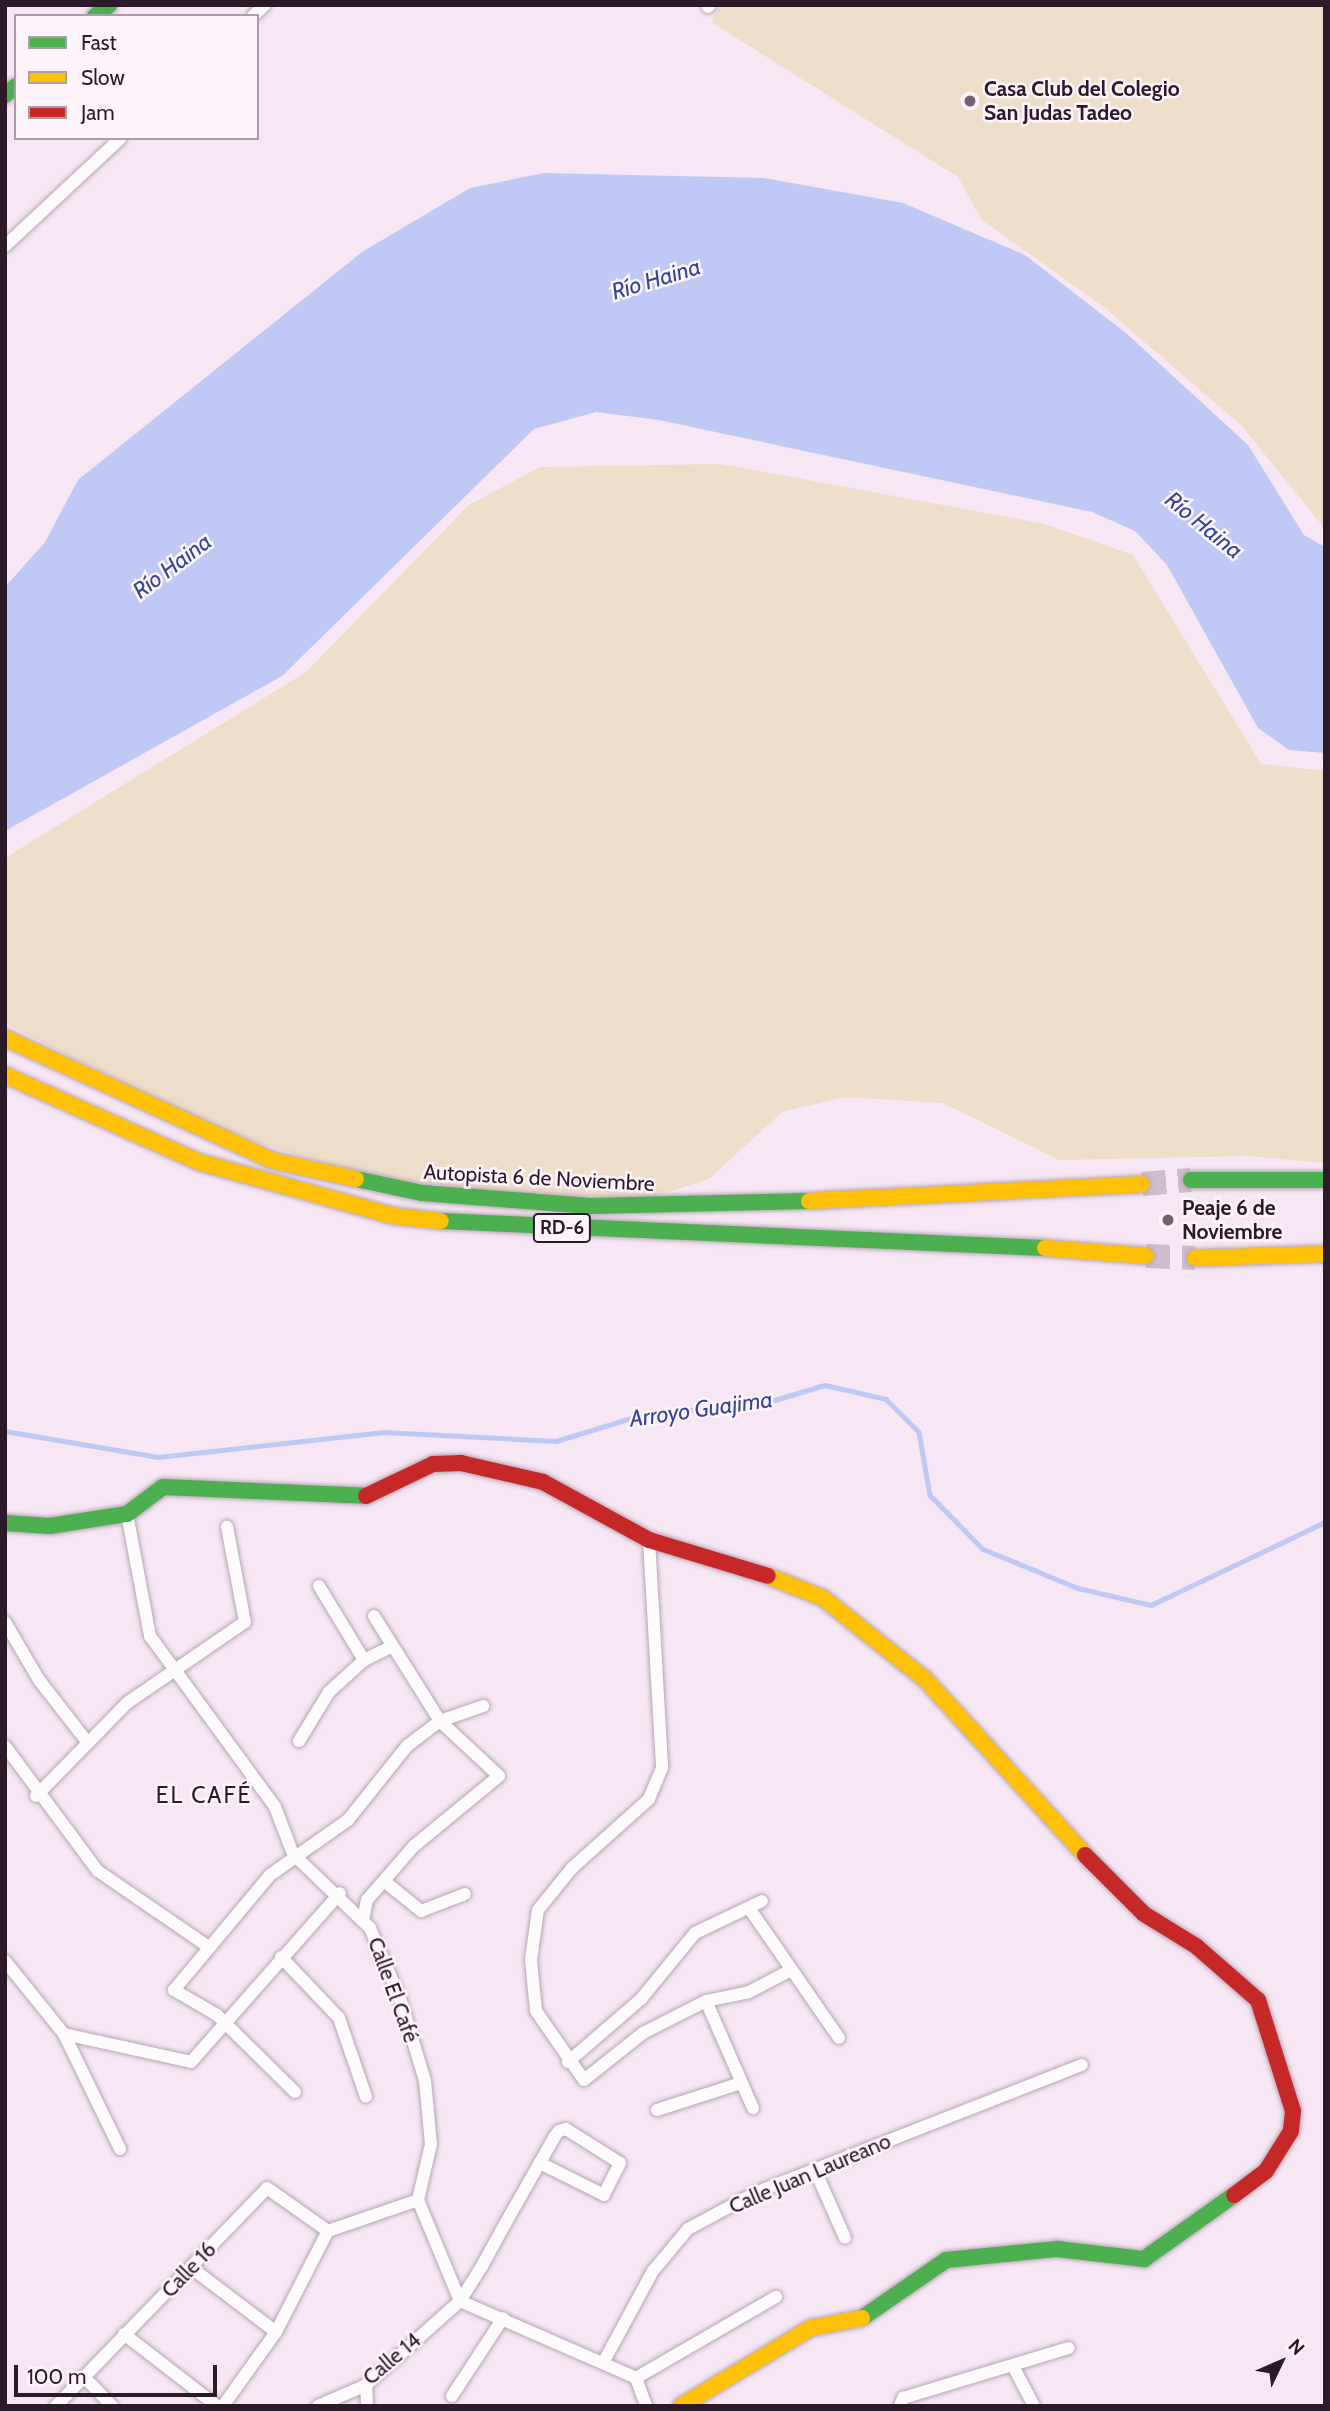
<!DOCTYPE html>
<meta charset="utf-8">
<style>
body{margin:0}
#map{position:relative;width:1330px;height:2411px;overflow:hidden;background:#f7e6f4;font-family:Cabin,sans-serif}
div>[style]{position:absolute}
.green>*{inset:0;background:#eeddc8}
.water>*{inset:0;background:#c0c8f5}
.stream>*{height:4.5px;margin:-2.25px;padding:0 2.25px;transform-origin:2.25px;border-radius:2.25px;background:#c0c8f5}
.highway-tunnel>*{height:24px;margin-top:-12px;transform-origin:0;background:repeating-linear-gradient(90deg,#cebdcb 0 24px,transparent 0 36px)}
.roads{filter:drop-shadow(0 0 2px #b7a7b4) drop-shadow(0 0 2px #b7a7b4)}
.street>*{height:12px;margin:-6px;padding:0 6px;transform-origin:6px;border-radius:6px;background:#fefbfd}
.fast>*{height:16px;margin:-8px;padding:0 8px;transform-origin:8px;border-radius:8px;background:#4caf50}
.slow>*{height:16px;margin:-8px;padding:0 8px;transform-origin:8px;border-radius:8px;background:#ffc107}
.jam>*{height:16px;margin:-8px;padding:0 8px;transform-origin:8px;border-radius:8px;background:#c62828}
.dots>*{width:19px;height:19px;translate:-50% -50%;box-sizing:border-box;border:4px solid #fef4fc;border-radius:50%}
span{translate:-50% -50%;white-space:nowrap;text-align:center;line-height:1.15;-webkit-text-stroke:5px #fef4fc;paint-order:stroke}
.shield-label span{padding:2px 5px;background:#fef4fc;border:2px solid;border-radius:5px;-webkit-text-stroke-width:0}
.shield-label{font-size:19px;color:#2c1a29;font-weight:700}
.poi-label{font-size:21px;color:#2c1a29;font-weight:700}
.left{translate:0 -50%;text-align:left}
.street-label{font-size:21px;color:#2c1a29}
.water-label{font-size:23px;color:#354597;font-style:italic}
.neighbourhood-label{font-size:23px;color:#2c1a29;letter-spacing:2px}
.frame{position:absolute;inset:0;border:7px solid #2c1a29;pointer-events:none}
.legend{position:absolute;left:14px;top:14px;width:245px;height:126px;box-sizing:border-box;background:#fef4fc;border:2px solid #aa9da8;margin:0;padding:9px 12px;list-style:none;font-size:21px;color:#2c1a29}
.legend li{display:flex;align-items:center;gap:14px;height:35px}
.legend b{width:35px;border:2px solid #aa9da8}
.north{position:absolute;left:1246px;top:2327px;width:70px;height:70px;-webkit-text-stroke:5px #fef4fc;paint-order:stroke;rotate:46deg;font-size:19px;font-weight:700;line-height:28px;text-align:center;color:#2c1a29}
.north::after{content:'';display:block;margin:auto;width:24px;height:32px;background:#2c1a29;clip-path:polygon(50% 0,100% 100%,50% 72%,0 100%)}
.scale{position:absolute;left:14px;top:2365px;width:203px;height:32px;box-sizing:border-box;border:4px solid #2c1a29;border-top:0;padding-left:9px;font-size:21px;line-height:24px;white-space:nowrap;color:#2c1a29;-webkit-text-stroke:5px #fef4fc;paint-order:stroke}
</style>
<div id="map">
<div class="green">
<div style="clip-path:polygon(721px 5px,1325px 5px,1325px 529px,1242px 426px,1105px 308px,981px 219px,958px 177px,711px 22px)"></div>
<div style="clip-path:polygon(721px 464px,1045px 524px,1133px 555px,1261px 764px,1325px 771px,1325px 1163px,1248px 1156px,1059px 1160px,943px 1103px,845px 1097px,782px 1112px,709px 1179px,649px 1198px,490px 1193px,352px 1173px,203px 1124px,5px 1023px,5px 858px,306px 672px,469px 505px,540px 467px)"></div>
</div>
<div class="water">
<div style="clip-path:polygon(544px 173px,764px 178px,903px 203px,1025px 255px,1126px 333px,1248px 445px,1304px 535px,1325px 547px,1325px 753px,1289px 750px,1258px 728px,1167px 565px,1135px 531px,1092px 512px,659px 420px,596px 412px,534px 429px,282px 676px,5px 831px,5px 587px,45px 542px,78px 480px,362px 252px,470px 188px)"></div>
</div>
<div class="stream">
<div style="left:5px;top:1431px;width:155px;rotate:9.6deg"></div>
<div style="left:158px;top:1457px;width:227px;rotate:-6.3deg"></div>
<div style="left:384px;top:1432px;width:172px;rotate:3deg"></div>
<div style="left:556px;top:1441px;width:89px;rotate:-17deg"></div>
<div style="left:641px;top:1415px;width:128px;rotate:-5.8deg"></div>
<div style="left:768px;top:1402px;width:59px;rotate:-16.6deg"></div>
<div style="left:825px;top:1385px;width:63px;rotate:12.9deg"></div>
<div style="left:886px;top:1399px;width:47px;rotate:45deg"></div>
<div style="left:919px;top:1432px;width:64px;rotate:80.1deg"></div>
<div style="left:930px;top:1495px;width:76px;rotate:45.5deg"></div>
<div style="left:983px;top:1549px;width:103px;rotate:22.3deg"></div>
<div style="left:1078px;top:1588px;width:75px;rotate:13.1deg"></div>
<div style="left:1151px;top:1605px;width:193px;rotate:-25.5deg"></div>
</div>
<div class="highway-tunnel">
<div style="left:1142px;top:1184px;width:49px;rotate:-4.7deg"></div>
<div style="left:1146px;top:1256px;width:49px;rotate:2.3deg"></div>
</div>
<div class="roads">
<div class="street">
<div style="left:708px;top:7px;width:3px;rotate:-45deg"></div>
<div style="left:253px;top:16px;width:16px;rotate:-43deg"></div>
<div style="left:5px;top:246px;width:158px;rotate:-43deg"></div>
<div style="left:127px;top:1514px;width:124px;rotate:79.3deg"></div>
<div style="left:150px;top:1636px;width:212px;rotate:53.8deg"></div>
<div style="left:275px;top:1807px;width:50px;rotate:69deg"></div>
<div style="left:293px;top:1854px;width:107px;rotate:43.9deg"></div>
<div style="left:370px;top:1928px;width:76px;rotate:66.8deg"></div>
<div style="left:400px;top:1998px;width:87px;rotate:73.2deg"></div>
<div style="left:425px;top:2081px;width:63px;rotate:84.6deg"></div>
<div style="left:431px;top:2144px;width:57px;rotate:103.1deg"></div>
<div style="left:418px;top:2200px;width:109px;rotate:67.4deg"></div>
<div style="left:460px;top:2301px;width:192px;rotate:23.6deg"></div>
<div style="left:649px;top:1540px;width:228px;rotate:86.7deg"></div>
<div style="left:662px;top:1768px;width:34px;rotate:113deg"></div>
<div style="left:649px;top:1799px;width:103px;rotate:138.1deg"></div>
<div style="left:572px;top:1868px;width:54px;rotate:129deg"></div>
<div style="left:538px;top:1910px;width:50px;rotate:98deg"></div>
<div style="left:531px;top:1960px;width:51px;rotate:84.4deg"></div>
<div style="left:536px;top:2011px;width:84px;rotate:55.2deg"></div>
<div style="left:584px;top:2080px;width:75px;rotate:-38.5deg"></div>
<div style="left:643px;top:2033px;width:71px;rotate:-26.9deg"></div>
<div style="left:706px;top:2001px;width:44px;rotate:-11.8deg"></div>
<div style="left:749px;top:1992px;width:45px;rotate:-27.7deg"></div>
<div style="left:319px;top:1586px;width:87px;rotate:58.7deg"></div>
<div style="left:5px;top:1622px;width:67px;rotate:59.6deg"></div>
<div style="left:39px;top:1680px;width:80px;rotate:52.1deg"></div>
<div style="left:299px;top:1741px;width:57px;rotate:-58.5deg"></div>
<div style="left:329px;top:1692px;width:47px;rotate:-42.4deg"></div>
<div style="left:364px;top:1660px;width:30px;rotate:-26deg"></div>
<div style="left:5px;top:1746px;width:156px;rotate:53.4deg"></div>
<div style="left:98px;top:1871px;width:132px;rotate:34.5deg"></div>
<div style="left:36px;top:1796px;width:130px;rotate:-45.6deg"></div>
<div style="left:127px;top:1703px;width:143px;rotate:-34.5deg"></div>
<div style="left:245px;top:1622px;width:97px;rotate:-100.7deg"></div>
<div style="left:384px;top:1881px;width:48px;rotate:39deg"></div>
<div style="left:421px;top:1911px;width:47px;rotate:-21.1deg"></div>
<div style="left:749px;top:1908px;width:158px;rotate:55.3deg"></div>
<div style="left:363px;top:1920px;width:20px;rotate:-79deg"></div>
<div style="left:367px;top:1900px;width:72px;rotate:-49deg"></div>
<div style="left:414px;top:1846px;width:110px;rotate:-39.5deg"></div>
<div style="left:499px;top:1776px;width:81px;rotate:-137deg"></div>
<div style="left:440px;top:1721px;width:124px;rotate:-122.2deg"></div>
<div style="left:281px;top:1957px;width:84px;rotate:46.4deg"></div>
<div style="left:339px;top:2018px;width:83px;rotate:71.1deg"></div>
<div style="left:5px;top:1961px;width:94px;rotate:51.1deg"></div>
<div style="left:64px;top:2034px;width:130px;rotate:12.4deg"></div>
<div style="left:191px;top:2062px;width:225px;rotate:-48.6deg"></div>
<div style="left:706px;top:2001px;width:117px;rotate:66.3deg"></div>
<div style="left:64px;top:2034px;width:128px;rotate:64deg"></div>
<div style="left:568px;top:2062px;width:96px;rotate:-40.8deg"></div>
<div style="left:641px;top:1999px;width:85px;rotate:-50.7deg"></div>
<div style="left:695px;top:1933px;width:74px;rotate:-25.5deg"></div>
<div style="left:295px;top:2092px;width:110px;rotate:-135.4deg"></div>
<div style="left:217px;top:2015px;width:50px;rotate:-149.8deg"></div>
<div style="left:174px;top:1990px;width:150px;rotate:-50.1deg"></div>
<div style="left:270px;top:1875px;width:95px;rotate:-35.2deg"></div>
<div style="left:348px;top:1820px;width:95px;rotate:-51.4deg"></div>
<div style="left:407px;top:1746px;width:41px;rotate:-37.1deg"></div>
<div style="left:440px;top:1721px;width:46px;rotate:-19.2deg"></div>
<div style="left:657px;top:2110px;width:85px;rotate:-17.8deg"></div>
<div style="left:815px;top:2170px;width:74px;rotate:66.2deg"></div>
<div style="left:193px;top:2269px;width:104px;rotate:37.2deg"></div>
<div style="left:124px;top:2334px;width:118px;rotate:37.7deg"></div>
<div style="left:603px;top:2363px;width:105px;rotate:-61.5deg"></div>
<div style="left:653px;top:2271px;width:55px;rotate:-50.2deg"></div>
<div style="left:688px;top:2229px;width:76px;rotate:-28.2deg"></div>
<div style="left:755px;top:2193px;width:351px;rotate:-21.4deg"></div>
<div style="left:1014px;top:2368px;width:43px;rotate:62.2deg"></div>
<div style="left:636px;top:2378px;width:162px;rotate:-30.1deg"></div>
<div style="left:636px;top:2378px;width:30px;rotate:70deg"></div>
<div style="left:90px;top:2383px;width:32px;rotate:46deg"></div>
<div style="left:366px;top:2385px;width:21px;rotate:87deg"></div>
<div style="left:452px;top:2396px;width:93px;rotate:-56.8deg"></div>
<div style="left:56px;top:2406px;width:303px;rotate:-45.9deg"></div>
<div style="left:267px;top:2188px;width:75px;rotate:35.2deg"></div>
<div style="left:223px;top:2406px;width:91px;rotate:-54.4deg"></div>
<div style="left:276px;top:2332px;width:114px;rotate:-62.8deg"></div>
<div style="left:328px;top:2231px;width:95px;rotate:-19deg"></div>
<div style="left:318px;top:2406px;width:52px;rotate:-23.6deg"></div>
<div style="left:366px;top:2385px;width:126px;rotate:-41.8deg"></div>
<div style="left:460px;top:2301px;width:41px;rotate:-57.8deg"></div>
<div style="left:482px;top:2266px;width:48px;rotate:-61.3deg"></div>
<div style="left:505px;top:2224px;width:101px;rotate:-60.4deg"></div>
<div style="left:555px;top:2136px;width:6px;rotate:-51deg"></div>
<div style="left:559px;top:2131px;width:7px;rotate:-16deg"></div>
<div style="left:566px;top:2129px;width:64px;rotate:32.2deg"></div>
<div style="left:620px;top:2163px;width:36px;rotate:117deg"></div>
<div style="left:604px;top:2195px;width:72px;rotate:-153.4deg"></div>
<div style="left:900px;top:2406px;width:9px;rotate:-69deg"></div>
<div style="left:903px;top:2398px;width:173px;rotate:-16.8deg"></div>
</div>
<div class="fast">
<div style="left:95px;top:16px;width:18px;rotate:-38deg"></div>
<div style="left:5px;top:95px;width:14px;rotate:-39deg"></div>
<div style="left:356px;top:1179px;width:67px;rotate:12deg"></div>
<div style="left:422px;top:1193px;width:169px;rotate:4.4deg"></div>
<div style="left:590px;top:1206px;width:219px;rotate:-1.3deg"></div>
<div style="left:1191px;top:1180px;width:134px"></div>
<div style="left:441px;top:1221px;width:605px;rotate:2.56deg"></div>
<div style="left:5px;top:1523px;width:45px;rotate:3.8deg"></div>
<div style="left:50px;top:1526px;width:78px;rotate:-8.9deg"></div>
<div style="left:127px;top:1514px;width:45px;rotate:-36.9deg"></div>
<div style="left:163px;top:1487px;width:203px;rotate:2.5deg"></div>
<div style="left:862px;top:2318px;width:102px;rotate:-34.6deg"></div>
<div style="left:946px;top:2260px;width:112px;rotate:-5.7deg"></div>
<div style="left:1057px;top:2249px;width:88px;rotate:6.6deg"></div>
<div style="left:1144px;top:2259px;width:110px;rotate:-35.4deg"></div>
</div>
<div class="slow">
<div style="left:5px;top:1038px;width:293px;rotate:24.6deg"></div>
<div style="left:271px;top:1160px;width:87px;rotate:12.6deg"></div>
<div style="left:5px;top:1075px;width:213px;rotate:24.2deg"></div>
<div style="left:199px;top:1162px;width:202px;rotate:15.5deg"></div>
<div style="left:394px;top:1216px;width:47px;rotate:6.1deg"></div>
<div style="left:809px;top:1201px;width:333px;rotate:-2.9deg"></div>
<div style="left:1045px;top:1248px;width:101px;rotate:4.5deg"></div>
<div style="left:1195px;top:1258px;width:130px;rotate:-1.8deg"></div>
<div style="left:768px;top:1576px;width:59px;rotate:21.8deg"></div>
<div style="left:823px;top:1598px;width:130px;rotate:38.5deg"></div>
<div style="left:925px;top:1679px;width:238px;rotate:47.7deg"></div>
<div style="left:681px;top:2406px;width:152px;rotate:-31deg"></div>
<div style="left:811px;top:2328px;width:52px;rotate:-11.1deg"></div>
</div>
<div class="jam">
<div style="left:366px;top:1496px;width:74px;rotate:-25.5deg"></div>
<div style="left:433px;top:1464px;width:28px;rotate:-2deg"></div>
<div style="left:461px;top:1463px;width:84px;rotate:13deg"></div>
<div style="left:543px;top:1482px;width:121px;rotate:28.7deg"></div>
<div style="left:649px;top:1540px;width:124px;rotate:16.8deg"></div>
<div style="left:1085px;top:1855px;width:83px;rotate:45deg"></div>
<div style="left:1144px;top:1914px;width:61px;rotate:31.6deg"></div>
<div style="left:1196px;top:1946px;width:82px;rotate:41.1deg"></div>
<div style="left:1258px;top:2000px;width:116px;rotate:72.5deg"></div>
<div style="left:1293px;top:2111px;width:20px;rotate:96deg"></div>
<div style="left:1291px;top:2131px;width:47px;rotate:122deg"></div>
<div style="left:1266px;top:2171px;width:40px;rotate:143deg"></div>
</div>
</div>
<div class="dots">
<div style="left:970px;top:101px;background:#736170"></div>
<div style="left:1168px;top:1220px;background:#736170"></div>
</div>
<div class="shield-label">
<span style="left:562px;top:1228px">RD-6</span>
</div>
<div class="poi-label">
<span class="left" style="left:984px;top:101px">Casa Club del Colegio<br>San Judas Tadeo</span>
<span class="left" style="left:1182px;top:1220px">Peaje 6 de<br>Noviembre</span>
</div>
<div class="street-label">
<span style="left:539px;top:1178px;rotate:3deg">Autopista 6 de Noviembre</span>
<span style="left:393px;top:1990px;rotate:70deg">Calle El Café</span>
<span style="left:810px;top:2174px;rotate:-23deg">Calle Juan Laureano</span>
<span style="left:189px;top:2270px;rotate:-46deg">Calle 16</span>
<span style="left:392px;top:2359px;rotate:-40deg">Calle 14</span>
</div>
<div class="water-label">
<span style="left:656px;top:279px;rotate:-17deg">Río Haina</span>
<span style="left:1204px;top:525px;rotate:39deg">Río Haina</span>
<span style="left:172px;top:566px;rotate:-37deg">Río Haina</span>
<span style="left:701px;top:1409px;rotate:-8deg">Arroyo Guajima</span>
</div>
<div class="neighbourhood-label">
<span style="left:204px;top:1795px">EL CAFÉ</span>
</div>
<div class="frame"></div>
<ul class="legend">
<li><b style="height:9px;background:#4caf50"></b>Fast</li>
<li><b style="height:9px;background:#ffc107"></b>Slow</li>
<li><b style="height:9px;background:#c62828"></b>Jam</li>
</ul>
<div class="north">N</div>
<div class="scale">100 m</div>
</div>
